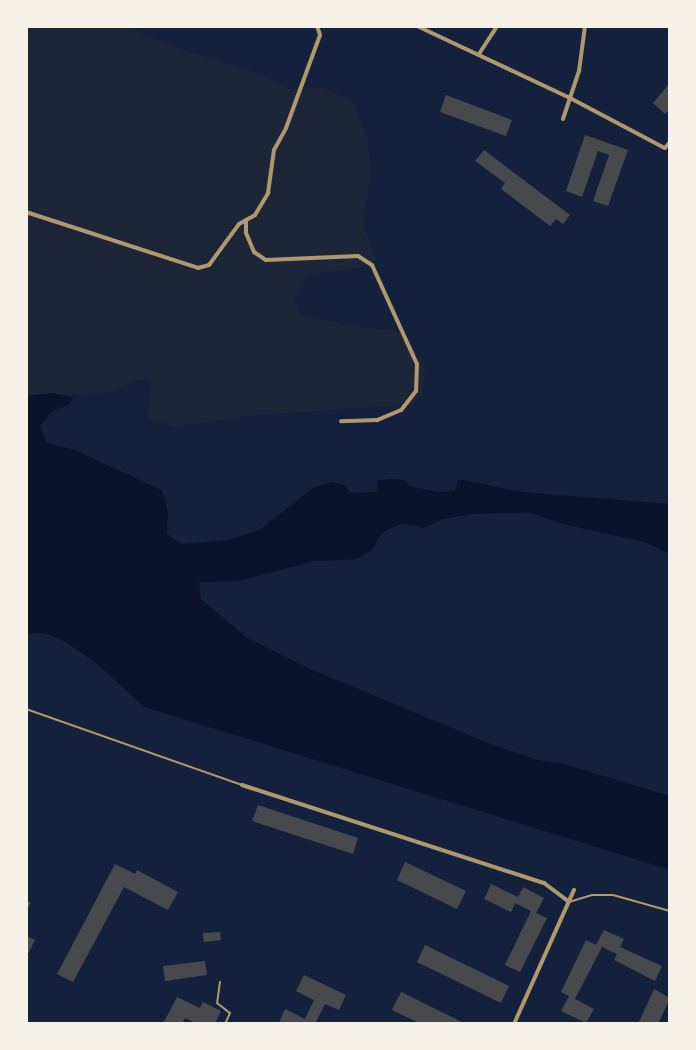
<!DOCTYPE html>
<style>
body{margin:0}
#map{position:relative;width:696px;height:1050px;overflow:hidden;background:#14213d;font-family:Raleway,sans-serif}
div>[style]{position:absolute}
.green>*{inset:0;background:#1d2539}
.water>*{inset:0;background:#0b132b}
.building>*{inset:0;background:#48494c}
.service>*{height:2px;margin:-1px;padding:0 1px;transform-origin:1px;border-radius:1px;background:#b1986c}
.minor>*{height:4px;margin:-2px;padding:0 2px;transform-origin:2px;border-radius:2px;background:#b1986c}
span{translate:-50% -50%;white-space:nowrap;text-align:center;line-height:1.15;-webkit-text-stroke:4px #f6f1e7;paint-order:stroke}
.frame{position:absolute;inset:0;border:28px solid #f6f1e7;pointer-events:none}
</style>
<div id="map">
<div class="green">
<div style="clip-path:polygon(26px 26px,124px 26px,186px 51px,258px 73px,290px 89px,319px 87px,352px 100px,367px 137px,371px 173px,363px 224px,376px 260px,360px 268px,307px 275px,295px 298px,300px 315px,347px 325px,393px 330px,412px 344px,425px 368px,423px 389px,415px 402px,395px 406px,257px 415px,174px 427px,148px 419px,151px 378px,132px 381px,112px 393px,26px 396px)"></div>
</div>
<div class="water">
<div style="clip-path:polygon(52px 393px,73px 397px,70px 404px,51px 412px,40px 426px,47px 443px,75px 450px,162px 490px,168px 512px,167px 534px,181px 544px,228px 540px,259px 530px,313px 488px,331px 482px,344px 485px,351px 493px,377px 492px,378px 480px,394px 479px,404px 480px,412px 487px,439px 492px,455px 491px,458px 479px,523px 492px,670px 504px,670px 554px,644px 542px,562px 524px,531px 513px,471px 514px,444px 519px,423px 528px,402px 523px,382px 533px,373px 549px,357px 559px,315px 561px,239px 581px,199px 582px,201px 599px,246px 637px,308px 668px,488px 743px,538px 760px,564px 764px,670px 796px,670px 870px,144px 707px,96px 663px,66px 642px,44px 633px,26px 634px,26px 396px)"></div>
</div>
<div class="building">
<div style="clip-path:polygon(670px 83px,670px 109px,665px 114px,653px 103px)"></div>
<div style="clip-path:polygon(446px 95px,512px 120px,506px 136px,440px 112px)"></div>
<div style="clip-path:polygon(585px 135px,628px 150px,608px 206px,593px 201px,609px 155px,598px 151px,582px 197px,566px 191px)"></div>
<div style="clip-path:polygon(484px 150px,570px 215px,563px 224px,556px 219px,550px 226px,501px 189px,505px 183px,475px 161px)"></div>
<div style="clip-path:polygon(258px 805px,358px 838px,353px 854px,252px 821px)"></div>
<div style="clip-path:polygon(405px 862px,466px 891px,457px 909px,397px 880px)"></div>
<div style="clip-path:polygon(115px 864px,135px 874px,137px 870px,178px 892px,168px 910px,124px 887px,73px 982px,57px 974px)"></div>
<div style="clip-path:polygon(491px 884px,518px 897px,523px 887px,544px 898px,536px 913px,547px 918px,520px 972px,505px 965px,531px 911px,515px 903px,511px 912px,484px 899px)"></div>
<div style="clip-path:polygon(26px 900px,31px 903px,26px 911px)"></div>
<div style="clip-path:polygon(604px 930px,624px 939px,620px 947px,662px 966px,655px 981px,614px 960px,617px 954px,602px 947px,575px 999px,594px 1009px,586px 1023px,561px 1011px,569px 996px,561px 992px,586px 940px,596px 945px)"></div>
<div style="clip-path:polygon(220px 932px,221px 940px,204px 942px,203px 933px)"></div>
<div style="clip-path:polygon(26px 936px,35px 940px,26px 958px)"></div>
<div style="clip-path:polygon(425px 945px,509px 986px,501px 1003px,417px 962px)"></div>
<div style="clip-path:polygon(205px 961px,207px 975px,165px 981px,163px 966px)"></div>
<div style="clip-path:polygon(304px 975px,346px 995px,339px 1010px,325px 1004px,315px 1024px,279px 1023px,285px 1009px,305px 1019px,314px 1000px,296px 991px)"></div>
<div style="clip-path:polygon(654px 989px,670px 998px,658px 1024px,638px 1024px)"></div>
<div style="clip-path:polygon(401px 992px,466px 1024px,421px 1024px,392px 1010px)"></div>
<div style="clip-path:polygon(177px 997px,200px 1008px,203px 1002px,221px 1011px,215px 1024px,197px 1024px,185px 1018px,182px 1024px,163px 1024px)"></div>
</div>
<div class="service">
<div style="left:26px;top:709px;width:229px;rotate:19.4deg"></div>
<div style="left:569px;top:902px;width:24px;rotate:-17deg"></div>
<div style="left:592px;top:895px;width:21px"></div>
<div style="left:613px;top:895px;width:59px;rotate:15.7deg"></div>
<div style="left:220px;top:982px;width:21px;rotate:98deg"></div>
<div style="left:217px;top:1003px;width:16px;rotate:38deg"></div>
<div style="left:230px;top:1013px;width:12px;rotate:114deg"></div>
</div>
<div class="minor">
<div style="left:417px;top:26px;width:169px;rotate:25.2deg"></div>
<div style="left:570px;top:98px;width:107px;rotate:27.8deg"></div>
<div style="left:665px;top:148px;width:8px;rotate:-50deg"></div>
<div style="left:479px;top:54px;width:33px;rotate:-57deg"></div>
<div style="left:563px;top:119px;width:51px;rotate:-71.6deg"></div>
<div style="left:579px;top:71px;width:45px;rotate:-82.4deg"></div>
<div style="left:26px;top:212px;width:181px;rotate:18deg"></div>
<div style="left:198px;top:268px;width:11px;rotate:-15deg"></div>
<div style="left:209px;top:265px;width:51px;rotate:-53.8deg"></div>
<div style="left:239px;top:224px;width:18px;rotate:-29deg"></div>
<div style="left:255px;top:215px;width:26px;rotate:-59deg"></div>
<div style="left:268px;top:193px;width:43px;rotate:-82.1deg"></div>
<div style="left:274px;top:150px;width:25px;rotate:-61deg"></div>
<div style="left:286px;top:128px;width:99px;rotate:-69.9deg"></div>
<div style="left:320px;top:35px;width:9px;rotate:-108deg"></div>
<div style="left:246px;top:220px;width:13px;rotate:90deg"></div>
<div style="left:246px;top:233px;width:21px;rotate:67deg"></div>
<div style="left:254px;top:252px;width:14px;rotate:34deg"></div>
<div style="left:266px;top:260px;width:92px;rotate:-2.5deg"></div>
<div style="left:358px;top:256px;width:17px;rotate:33deg"></div>
<div style="left:372px;top:265px;width:109px;rotate:65.6deg"></div>
<div style="left:417px;top:364px;width:27px;rotate:92deg"></div>
<div style="left:416px;top:391px;width:24px;rotate:128deg"></div>
<div style="left:401px;top:410px;width:26px;rotate:157deg"></div>
<div style="left:377px;top:420px;width:36px;rotate:178deg"></div>
<div style="left:242px;top:785px;width:318px;rotate:18deg"></div>
<div style="left:544px;top:883px;width:31px;rotate:37deg"></div>
<div style="left:514px;top:1024px;width:147px;rotate:-65.9deg"></div>
</div>
<div class="frame"></div>
</div>
